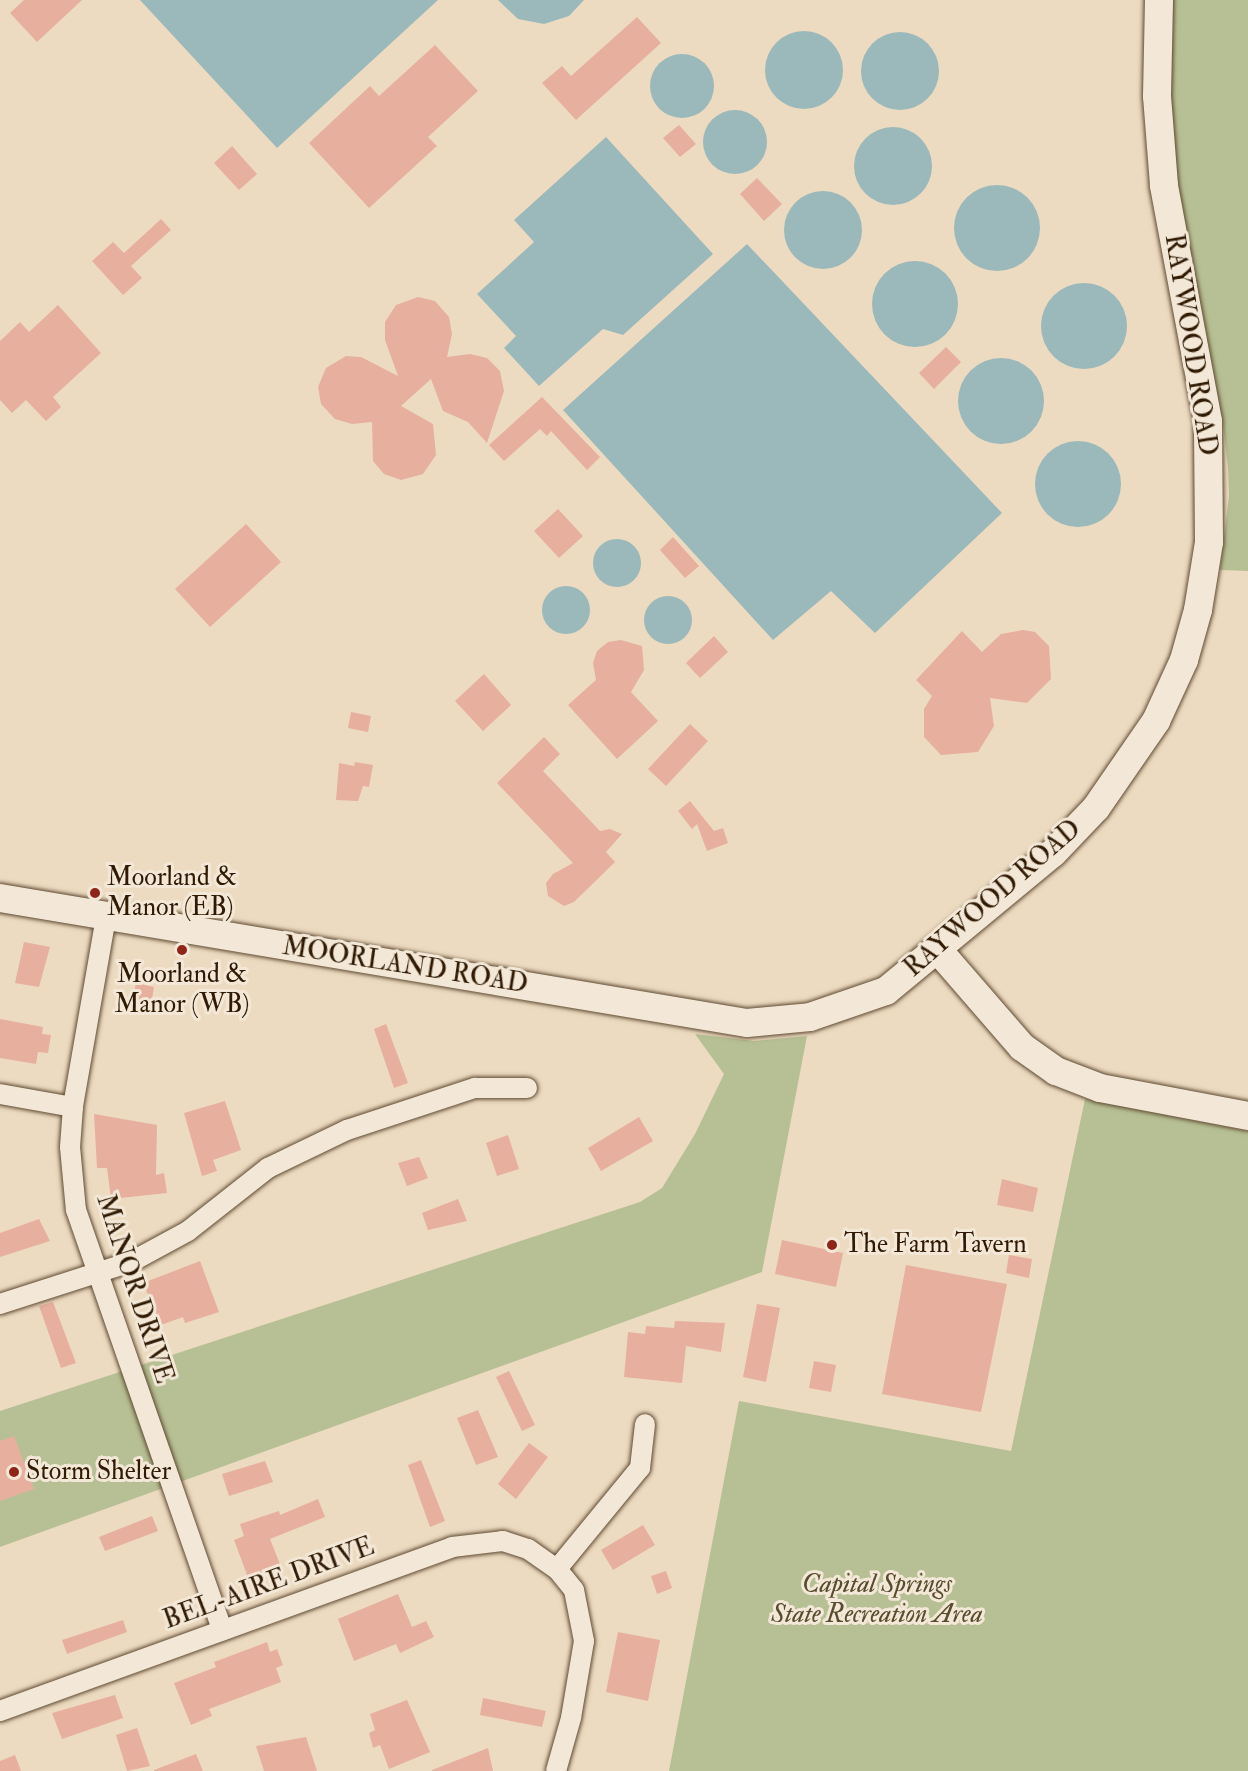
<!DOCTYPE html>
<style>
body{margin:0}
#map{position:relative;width:1248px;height:1771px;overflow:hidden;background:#eddbc1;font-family:"IM FELL Double Pica",serif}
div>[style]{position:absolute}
.green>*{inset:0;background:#b7c094}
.water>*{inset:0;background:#9bb9ba}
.round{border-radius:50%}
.building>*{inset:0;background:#e7af9e}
.roads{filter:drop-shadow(0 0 2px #5f4a32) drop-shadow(0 0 2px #5f4a32)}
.street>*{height:20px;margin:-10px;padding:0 10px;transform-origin:10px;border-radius:10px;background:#f3e8d7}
.secondary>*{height:28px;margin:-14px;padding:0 14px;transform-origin:14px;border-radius:14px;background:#f3e8d7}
.dots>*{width:16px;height:16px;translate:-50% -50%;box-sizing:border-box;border:3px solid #f3e8d7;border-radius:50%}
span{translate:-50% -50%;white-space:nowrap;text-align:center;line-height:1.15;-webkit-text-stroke:6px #f3e8d7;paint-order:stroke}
.street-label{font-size:26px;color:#301a03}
.poi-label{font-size:26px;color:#301a03}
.left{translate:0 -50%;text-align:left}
.park-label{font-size:26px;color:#584c2e;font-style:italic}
</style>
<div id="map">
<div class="green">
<div style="clip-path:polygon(1170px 0,1248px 0,1248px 571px,1220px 570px,1229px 496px,1228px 468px,1223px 424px,1179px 201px,1170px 124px)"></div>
<div style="clip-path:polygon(695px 1034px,754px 1041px,807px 1036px,762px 1272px,0 1547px,0 1411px,640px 1202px,662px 1188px,695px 1134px,724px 1074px)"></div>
<div style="clip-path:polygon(1085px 1099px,1248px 1131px,1248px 1771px,669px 1771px,739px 1401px,1011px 1451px)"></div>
</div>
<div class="water">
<div style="clip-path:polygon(140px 0,438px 0,277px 148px)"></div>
<div style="clip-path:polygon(498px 0,584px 0,569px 16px,544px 24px,518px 19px)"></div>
<div class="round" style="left:765px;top:31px;width:78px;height:78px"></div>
<div class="round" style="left:861px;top:32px;width:78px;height:78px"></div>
<div class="round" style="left:650px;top:54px;width:64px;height:64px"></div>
<div class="round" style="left:703px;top:110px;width:64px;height:64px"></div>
<div class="round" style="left:854px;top:127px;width:78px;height:78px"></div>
<div style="clip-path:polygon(606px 137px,713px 254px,623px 335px,603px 329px,539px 386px,504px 348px,516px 336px,477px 294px,534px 242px,514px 220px)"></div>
<div class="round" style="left:954px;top:185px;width:86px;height:86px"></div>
<div class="round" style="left:784px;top:191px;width:78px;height:78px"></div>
<div style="clip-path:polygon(747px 244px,1002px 513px,875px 633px,831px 591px,773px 640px,563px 410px)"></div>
<div class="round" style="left:872px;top:261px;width:86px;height:86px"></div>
<div class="round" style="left:1041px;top:283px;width:86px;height:86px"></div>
<div class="round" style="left:958px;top:358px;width:86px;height:86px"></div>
<div class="round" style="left:1035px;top:441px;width:86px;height:86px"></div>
<div class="round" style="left:593px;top:539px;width:48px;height:48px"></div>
<div class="round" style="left:542px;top:586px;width:48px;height:48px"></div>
<div class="round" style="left:644px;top:596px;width:48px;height:48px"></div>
</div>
<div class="building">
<div style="clip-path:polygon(24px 0,82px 0,37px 42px,10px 13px)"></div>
<div style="clip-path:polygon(637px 17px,661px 43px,576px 120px,542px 83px,562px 66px,571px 76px)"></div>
<div style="clip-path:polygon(435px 45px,478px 91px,428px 137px,437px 146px,369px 208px,309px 143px,370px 86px,379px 96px)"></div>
<div style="clip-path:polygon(679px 125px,696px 144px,680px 157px,663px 138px)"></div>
<div style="clip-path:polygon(232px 146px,257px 174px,239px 190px,214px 163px)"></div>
<div style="clip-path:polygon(757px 178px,782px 204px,764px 221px,740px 194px)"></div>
<div style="clip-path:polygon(161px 219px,171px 230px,131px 266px,142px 278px,123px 295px,92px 261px,113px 242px,124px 253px)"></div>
<div style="clip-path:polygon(418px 297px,435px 301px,449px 317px,452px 334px,447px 357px,470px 354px,487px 358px,500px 371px,504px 391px,487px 443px,468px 422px,443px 411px,431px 379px,401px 406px,433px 424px,436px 455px,423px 474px,401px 480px,384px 474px,373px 461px,372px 422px,352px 424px,335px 419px,321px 404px,318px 387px,326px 368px,346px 356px,361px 357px,398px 376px,385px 340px,385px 322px,396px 305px)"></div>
<div style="clip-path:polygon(58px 305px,101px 353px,53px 397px,61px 407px,46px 421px,26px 400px,12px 413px,0 400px,0 341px,20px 322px,29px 332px)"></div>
<div style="clip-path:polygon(946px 347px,961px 362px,934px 389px,919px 373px)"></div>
<div style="clip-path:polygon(542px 397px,600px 457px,587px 470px,551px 431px,547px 436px,540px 429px,504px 461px,489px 445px)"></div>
<div style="clip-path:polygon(558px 509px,583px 536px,559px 558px,534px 531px)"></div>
<div style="clip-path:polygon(246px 524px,281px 562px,210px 627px,175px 589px)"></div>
<div style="clip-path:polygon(673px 537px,699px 566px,685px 578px,660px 550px)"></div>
<div style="clip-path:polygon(1023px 630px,1035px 632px,1049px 646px,1051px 679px,1027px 703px,990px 698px,994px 726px,978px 752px,941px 755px,924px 737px,924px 709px,932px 696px,916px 680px,962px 631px,982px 652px,1001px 634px)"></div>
<div style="clip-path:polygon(714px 636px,728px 652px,700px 678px,686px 663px)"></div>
<div style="clip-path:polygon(621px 640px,642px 646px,644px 670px,631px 692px,658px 721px,617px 759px,568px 705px,596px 680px,593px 663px,597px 651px,608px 642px)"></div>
<div style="clip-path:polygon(484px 674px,511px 705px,483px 731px,455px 701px)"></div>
<div style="clip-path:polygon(351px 712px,371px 716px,368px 732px,348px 728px)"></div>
<div style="clip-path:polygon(690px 724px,708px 741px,666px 786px,648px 769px)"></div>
<div style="clip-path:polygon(544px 737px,560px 754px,543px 771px,600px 831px,610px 829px,622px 834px,606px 852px,615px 862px,574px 902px,564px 906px,548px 896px,546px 883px,553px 874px,573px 863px,497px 783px)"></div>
<div style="clip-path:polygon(355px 762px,373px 765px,369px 787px,363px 786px,358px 801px,336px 800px,339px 763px,354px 766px)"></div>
<div style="clip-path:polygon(690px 801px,714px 831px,723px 828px,728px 843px,707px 851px,697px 824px,692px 829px,678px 811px)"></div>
<div style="clip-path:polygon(24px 942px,50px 947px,39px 987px,15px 983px)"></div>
<div style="clip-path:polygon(136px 983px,154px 987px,151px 1005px,132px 1001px)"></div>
<div style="clip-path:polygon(0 1019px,43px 1027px,42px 1034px,51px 1035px,48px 1053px,38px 1052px,36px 1064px,0 1058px)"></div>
<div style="clip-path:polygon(386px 1024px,408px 1083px,394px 1088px,374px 1029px)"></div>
<div style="clip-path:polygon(225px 1101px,241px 1150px,213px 1160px,217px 1171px,202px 1176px,184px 1113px)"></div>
<div style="clip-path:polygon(94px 1114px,157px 1125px,156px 1175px,164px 1173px,167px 1193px,111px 1199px,107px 1168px,97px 1168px)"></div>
<div style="clip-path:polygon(639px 1117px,653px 1141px,601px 1171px,588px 1148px)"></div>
<div style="clip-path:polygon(508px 1135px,519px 1169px,497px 1176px,486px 1143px)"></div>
<div style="clip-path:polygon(419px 1157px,428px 1178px,407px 1186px,398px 1163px)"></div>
<div style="clip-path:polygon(1002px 1179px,1038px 1188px,1033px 1212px,997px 1205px)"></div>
<div style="clip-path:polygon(458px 1199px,467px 1221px,428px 1230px,422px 1213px)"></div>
<div style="clip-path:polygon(39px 1219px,50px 1241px,0 1257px,0 1233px)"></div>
<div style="clip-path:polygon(782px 1240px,843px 1253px,836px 1287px,775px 1274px)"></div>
<div style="clip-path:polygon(1009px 1255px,1032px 1259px,1029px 1278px,1006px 1273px)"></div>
<div style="clip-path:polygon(200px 1261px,219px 1312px,185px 1323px,183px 1317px,161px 1325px,143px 1283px)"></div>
<div style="clip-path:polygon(906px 1265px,1007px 1284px,981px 1412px,882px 1394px)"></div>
<div style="clip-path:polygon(53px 1302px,76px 1363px,61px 1368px,39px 1306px)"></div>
<div style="clip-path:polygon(757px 1304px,780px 1308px,766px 1382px,743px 1377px)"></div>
<div style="clip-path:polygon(675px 1321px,725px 1323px,721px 1352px,686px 1346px,682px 1383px,624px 1377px,628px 1332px,645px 1334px,646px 1326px,674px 1328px)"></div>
<div style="clip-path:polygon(814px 1361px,836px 1365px,831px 1392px,809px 1388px)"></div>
<div style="clip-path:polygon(509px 1371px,535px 1425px,522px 1431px,496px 1377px)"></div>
<div style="clip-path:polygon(478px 1410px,498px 1457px,476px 1465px,457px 1418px)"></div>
<div style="clip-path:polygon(14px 1436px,34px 1489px,0 1501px,0 1441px)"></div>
<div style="clip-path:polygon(529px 1443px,548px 1457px,516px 1499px,498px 1484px)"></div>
<div style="clip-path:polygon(421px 1460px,445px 1521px,430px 1527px,408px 1465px)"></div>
<div style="clip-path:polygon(265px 1461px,273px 1482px,229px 1496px,222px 1474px)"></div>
<div style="clip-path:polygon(318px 1499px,325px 1517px,270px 1539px,282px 1569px,249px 1580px,234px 1540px,244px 1536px,240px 1524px,279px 1511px,280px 1515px)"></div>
<div style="clip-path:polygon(152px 1516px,158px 1531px,105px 1551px,99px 1537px)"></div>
<div style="clip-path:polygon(643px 1525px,655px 1545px,613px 1570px,601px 1550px)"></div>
<div style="clip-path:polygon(666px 1571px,672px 1588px,657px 1594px,651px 1576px)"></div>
<div style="clip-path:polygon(398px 1594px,412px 1627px,426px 1621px,434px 1637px,400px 1653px,396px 1644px,354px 1661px,338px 1619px)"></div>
<div style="clip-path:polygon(123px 1620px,127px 1632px,67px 1654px,62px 1640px)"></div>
<div style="clip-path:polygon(618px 1632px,660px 1640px,648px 1701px,606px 1692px)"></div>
<div style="clip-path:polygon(267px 1642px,270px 1652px,277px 1649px,283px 1665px,276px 1668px,281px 1682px,209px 1709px,212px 1716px,191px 1725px,174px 1683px,216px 1667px,214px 1662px)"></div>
<div style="clip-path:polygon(115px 1695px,123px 1718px,62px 1739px,52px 1713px)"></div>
<div style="clip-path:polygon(483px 1698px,546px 1711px,542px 1727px,480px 1715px)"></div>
<div style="clip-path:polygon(407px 1700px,430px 1752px,389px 1769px,380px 1745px,373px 1748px,369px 1733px,375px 1730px,370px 1714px)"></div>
<div style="clip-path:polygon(137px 1728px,150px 1766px,127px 1771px,116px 1735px)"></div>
<div style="clip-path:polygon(306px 1737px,317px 1771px,264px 1771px,256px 1746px)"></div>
<div style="clip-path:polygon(488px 1748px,493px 1771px,432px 1771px,432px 1770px)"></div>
<div style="clip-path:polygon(196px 1754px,203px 1771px,154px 1771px,154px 1770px)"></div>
<div style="clip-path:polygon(15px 1755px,21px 1771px,0 1771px,0 1761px)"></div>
</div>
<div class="roads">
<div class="street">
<div style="left:106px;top:917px;width:193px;rotate:99.9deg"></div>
<div style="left:73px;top:1107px;width:40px;rotate:94.3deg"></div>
<div style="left:70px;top:1147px;width:63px;rotate:84.6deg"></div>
<div style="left:76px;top:1210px;width:445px;rotate:70.8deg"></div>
<div style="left:0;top:1094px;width:74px;rotate:10.1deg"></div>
<div style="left:0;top:1304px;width:138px;rotate:-17.8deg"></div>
<div style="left:131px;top:1262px;width:65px;rotate:-28.5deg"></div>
<div style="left:188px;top:1231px;width:102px;rotate:-38.2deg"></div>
<div style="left:268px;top:1168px;width:88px;rotate:-25.7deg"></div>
<div style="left:347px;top:1130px;width:135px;rotate:-18.2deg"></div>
<div style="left:475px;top:1088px;width:52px"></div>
<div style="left:557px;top:1569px;width:131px;rotate:-50.6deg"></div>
<div style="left:640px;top:1468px;width:44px;rotate:-83.5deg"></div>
<div style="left:0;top:1711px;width:481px;rotate:-19.9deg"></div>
<div style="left:452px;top:1547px;width:51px;rotate:-6.7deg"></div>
<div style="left:503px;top:1541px;width:26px;rotate:18deg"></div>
<div style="left:528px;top:1549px;width:35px;rotate:35deg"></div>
<div style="left:557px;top:1569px;width:27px;rotate:51deg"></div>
<div style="left:574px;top:1590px;width:52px;rotate:78.9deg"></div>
<div style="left:584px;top:1641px;width:78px;rotate:99.6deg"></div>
<div style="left:571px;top:1718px;width:55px;rotate:105.8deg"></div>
</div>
<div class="secondary">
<div style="left:0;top:898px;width:757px;rotate:9.5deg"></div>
<div style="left:747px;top:1023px;width:63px;rotate:-5.4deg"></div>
<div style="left:810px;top:1017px;width:80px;rotate:-18.9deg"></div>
<div style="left:886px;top:991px;width:217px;rotate:-39.6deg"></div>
<div style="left:1053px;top:853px;width:62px;rotate:-46.3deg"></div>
<div style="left:1096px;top:808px;width:106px;rotate:-55.4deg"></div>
<div style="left:1156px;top:721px;width:67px;rotate:-65.3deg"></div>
<div style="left:1184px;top:660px;width:52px;rotate:-74.4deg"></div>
<div style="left:1198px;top:610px;width:69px;rotate:-80.8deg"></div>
<div style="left:1209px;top:542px;width:121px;rotate:-90.5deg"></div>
<div style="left:1208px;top:421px;width:240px;rotate:-100.6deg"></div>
<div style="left:1164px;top:185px;width:89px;rotate:-94.5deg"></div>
<div style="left:1157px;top:96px;width:96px;rotate:-88.8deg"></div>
<div style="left:938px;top:950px;width:128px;rotate:49.1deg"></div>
<div style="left:1022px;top:1047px;width:42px;rotate:35.2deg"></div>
<div style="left:1056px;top:1071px;width:47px;rotate:21.1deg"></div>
<div style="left:1100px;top:1088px;width:151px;rotate:10.7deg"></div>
</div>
</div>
<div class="dots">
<div style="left:95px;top:893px;background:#8f2418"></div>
<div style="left:182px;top:950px;background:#8f2418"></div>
<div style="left:832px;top:1245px;background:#8f2418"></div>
<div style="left:14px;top:1472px;background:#8f2418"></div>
</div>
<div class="street-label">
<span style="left:1190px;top:345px;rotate:81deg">RAYWOOD ROAD</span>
<span style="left:993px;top:899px;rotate:-41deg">RAYWOOD ROAD</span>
<span style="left:405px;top:966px;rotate:9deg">MOORLAND ROAD</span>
<span style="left:134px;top:1289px;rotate:72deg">MANOR DRIVE</span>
<span style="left:269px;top:1584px;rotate:-20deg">BEL-AIRE DRIVE</span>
</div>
<div class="poi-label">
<span class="left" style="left:107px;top:893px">Moorland &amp;<br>Manor (EB)</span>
<span style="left:182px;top:990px">Moorland &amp;<br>Manor (WB)</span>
<span class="left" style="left:844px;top:1245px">The Farm Tavern</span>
<span class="left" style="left:26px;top:1472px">Storm Shelter</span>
</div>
<div class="park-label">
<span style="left:877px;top:1600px">Capital Springs<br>State Recreation Area</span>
</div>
</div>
